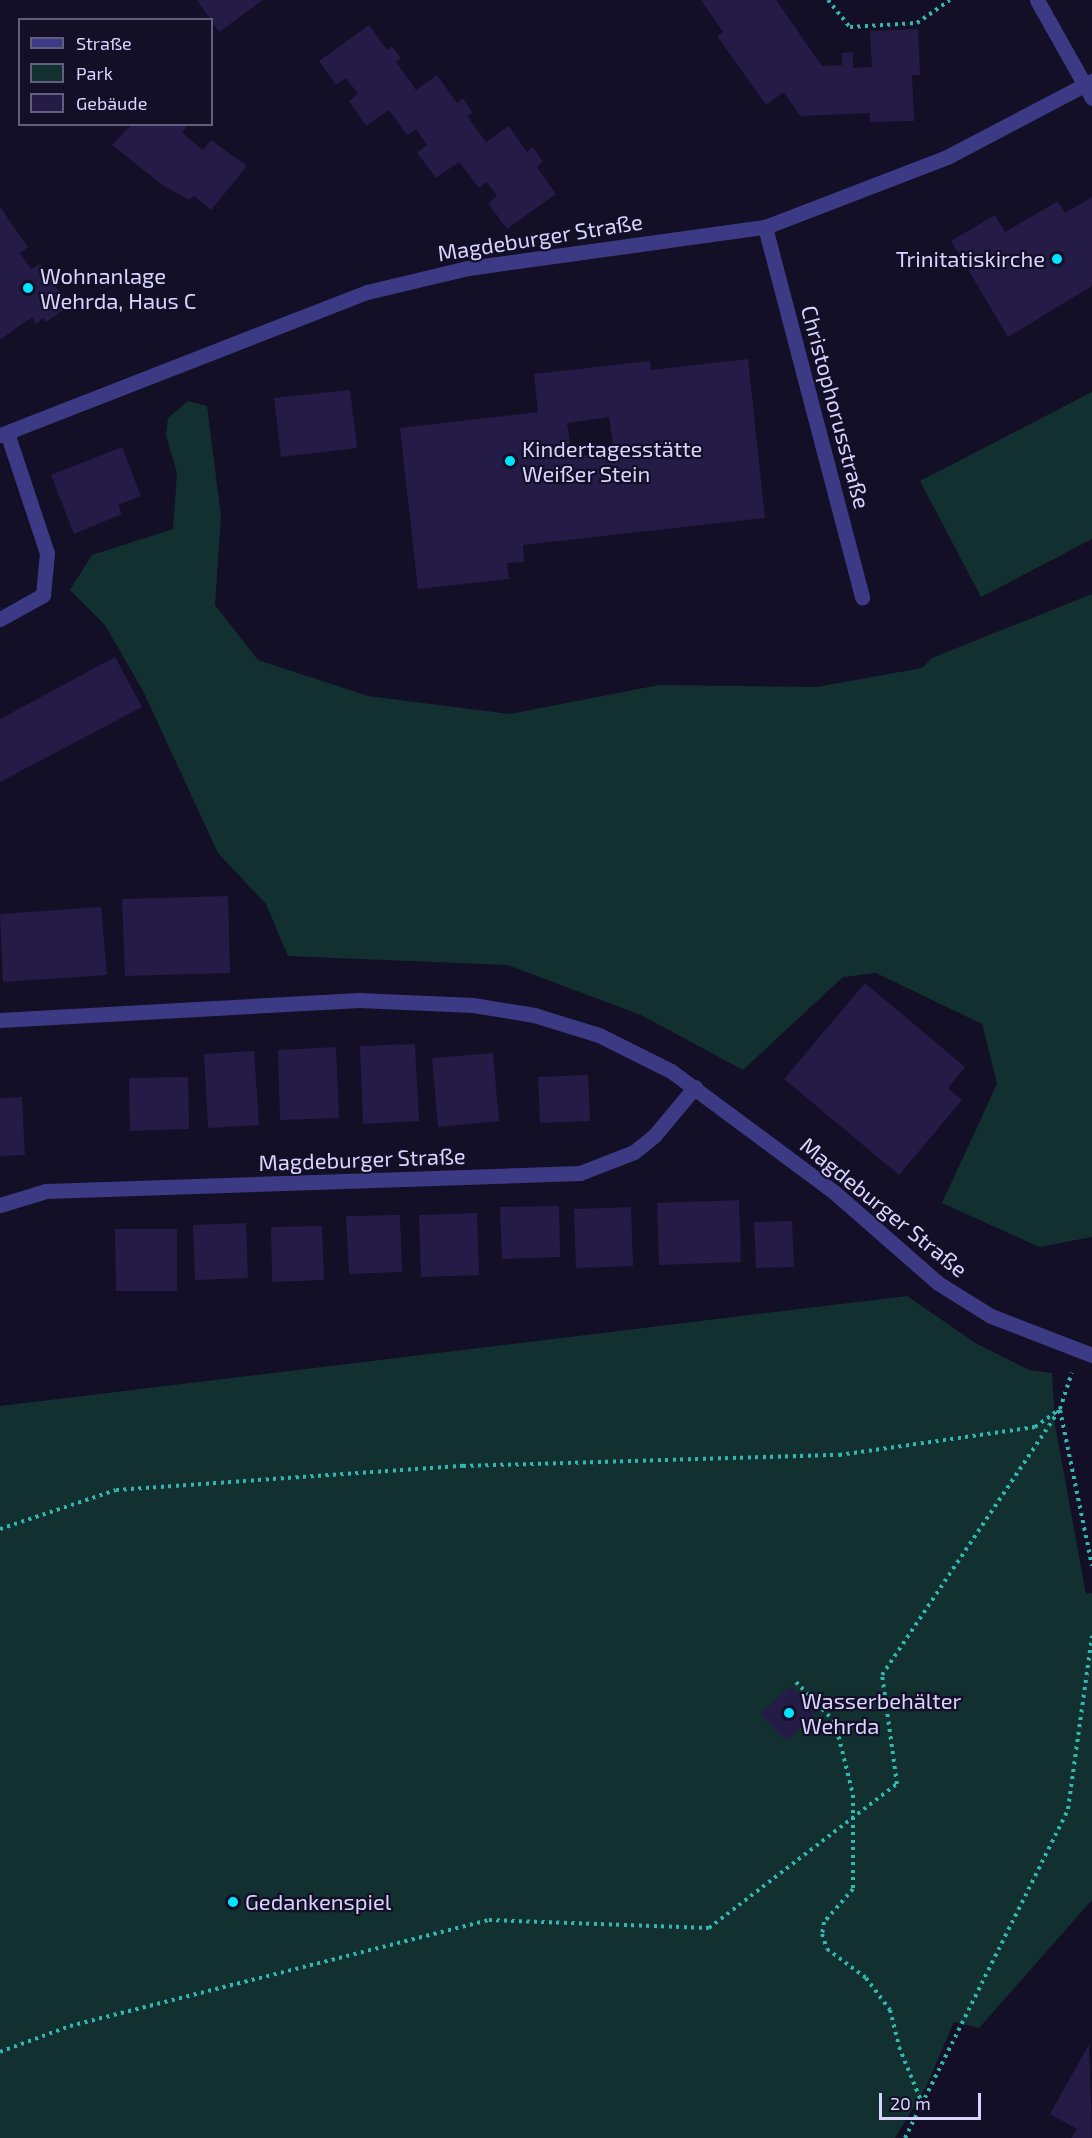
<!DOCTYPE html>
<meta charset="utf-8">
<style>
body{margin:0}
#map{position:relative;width:1092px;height:2138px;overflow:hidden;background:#130f26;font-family:"Exo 2",sans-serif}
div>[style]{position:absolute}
.green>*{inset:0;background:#12302f}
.building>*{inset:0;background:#241b47}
.path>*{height:4px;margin-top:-2px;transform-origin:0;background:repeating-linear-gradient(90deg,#2fb8b0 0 3px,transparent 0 7.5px)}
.lane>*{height:15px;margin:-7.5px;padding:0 7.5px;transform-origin:7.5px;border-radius:7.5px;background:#3d3a85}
.street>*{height:15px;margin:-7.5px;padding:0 7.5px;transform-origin:7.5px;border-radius:7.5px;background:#3d3a85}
.dots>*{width:16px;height:16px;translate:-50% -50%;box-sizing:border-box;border:3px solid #130f26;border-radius:50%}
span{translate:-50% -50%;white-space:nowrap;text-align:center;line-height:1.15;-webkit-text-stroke:4.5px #130f26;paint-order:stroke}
.street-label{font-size:22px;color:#d9d4ff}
.poi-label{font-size:22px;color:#d9d4ff}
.right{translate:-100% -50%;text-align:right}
.left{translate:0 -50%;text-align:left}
.legend{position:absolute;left:18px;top:18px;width:195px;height:108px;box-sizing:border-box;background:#130f26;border:2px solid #625e7d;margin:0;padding:8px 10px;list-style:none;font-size:18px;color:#d9d4ff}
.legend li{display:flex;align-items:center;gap:12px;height:30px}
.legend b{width:30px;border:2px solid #625e7d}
.scale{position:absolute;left:879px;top:2093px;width:102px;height:27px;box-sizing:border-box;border:3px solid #d9d4ff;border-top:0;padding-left:8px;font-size:18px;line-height:21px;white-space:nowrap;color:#d9d4ff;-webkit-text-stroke:4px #130f26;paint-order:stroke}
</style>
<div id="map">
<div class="green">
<div style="clip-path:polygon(1092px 392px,1092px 539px,981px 597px,920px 481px)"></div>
<div style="clip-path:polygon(188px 401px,207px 406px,221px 516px,215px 605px,258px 660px,368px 696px,510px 714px,659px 685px,817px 687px,922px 668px,932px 658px,1092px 594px,1092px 1237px,1039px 1247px,942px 1203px,997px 1084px,982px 1024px,876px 973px,843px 977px,743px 1070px,641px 1015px,507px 965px,288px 956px,266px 904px,218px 853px,143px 691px,105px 625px,70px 590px,92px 555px,173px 529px,177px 473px,166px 435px,168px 418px)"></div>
<div style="clip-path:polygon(907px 1296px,977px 1344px,1029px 1370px,1052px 1373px,1055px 1425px,1086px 1594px,1092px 1593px,1092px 1900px,979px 2028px,954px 2022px,926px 2087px,895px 2138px,0 2138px,0 1406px)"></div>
</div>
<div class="building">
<div style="clip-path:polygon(197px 0,263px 0,219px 32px)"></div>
<div style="clip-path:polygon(701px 0,776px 0,822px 66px,842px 65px,842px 53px,853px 52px,853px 68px,872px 67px,870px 31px,918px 29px,920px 75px,912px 75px,914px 121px,870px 122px,870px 113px,800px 116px,784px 92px,766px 105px,717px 36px,723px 32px)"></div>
<div style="clip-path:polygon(369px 25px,387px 50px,392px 46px,401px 58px,396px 62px,416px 90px,437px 75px,457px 103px,463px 98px,473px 113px,467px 116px,486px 142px,509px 126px,527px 152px,533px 147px,543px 162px,537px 167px,556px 194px,507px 229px,488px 203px,497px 196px,487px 182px,479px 188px,459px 162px,436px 178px,417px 153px,427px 145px,416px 129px,407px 135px,389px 110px,366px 126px,349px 101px,358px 94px,346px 78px,336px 85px,319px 61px)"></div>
<div style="clip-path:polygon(132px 124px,189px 124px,182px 133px,203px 150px,211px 140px,247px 166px,211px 210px,194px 196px,189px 200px,164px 186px,112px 145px)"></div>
<div style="clip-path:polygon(1092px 197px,1092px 286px,1008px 337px,951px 241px,995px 215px,1005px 232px,1058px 201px,1065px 213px)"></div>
<div style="clip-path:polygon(0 207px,28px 247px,20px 253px,31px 269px,40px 264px,69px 306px,46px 322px,43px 318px,36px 324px,32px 317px,0 340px)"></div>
<div style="clip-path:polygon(evenodd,748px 359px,765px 518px,523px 545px,524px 562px,507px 563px,509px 579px,418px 589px,400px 428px,538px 412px,534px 374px,650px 361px,651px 370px,748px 359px,609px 417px,614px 451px,572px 457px,567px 423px,609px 417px)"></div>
<div style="clip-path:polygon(350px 390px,357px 448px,281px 457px,274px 398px)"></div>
<div style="clip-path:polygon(122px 447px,141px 496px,118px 505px,122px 514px,74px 534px,51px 475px)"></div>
<div style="clip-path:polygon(115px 657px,142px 707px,0 782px,0 719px)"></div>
<div style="clip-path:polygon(228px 896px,230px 973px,125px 976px,122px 899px)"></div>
<div style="clip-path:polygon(101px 907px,107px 975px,3px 982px,0 914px)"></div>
<div style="clip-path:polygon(865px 983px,965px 1067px,948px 1088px,962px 1100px,899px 1175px,784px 1079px)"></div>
<div style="clip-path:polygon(415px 1044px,419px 1121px,363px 1124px,360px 1046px)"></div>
<div style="clip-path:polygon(336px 1047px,339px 1118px,280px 1120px,278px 1050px)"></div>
<div style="clip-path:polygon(254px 1051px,259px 1125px,208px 1128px,204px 1054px)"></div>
<div style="clip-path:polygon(493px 1053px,499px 1121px,438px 1127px,432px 1058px)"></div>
<div style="clip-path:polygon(588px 1075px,590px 1121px,540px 1123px,538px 1077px)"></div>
<div style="clip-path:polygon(188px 1077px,189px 1129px,130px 1131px,129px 1078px)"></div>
<div style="clip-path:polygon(22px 1097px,25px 1155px,0 1156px,0 1098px)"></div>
<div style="clip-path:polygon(739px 1200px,741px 1262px,659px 1265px,657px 1203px)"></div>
<div style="clip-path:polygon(559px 1206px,560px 1257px,502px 1259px,500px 1207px)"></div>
<div style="clip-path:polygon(631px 1207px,633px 1266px,576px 1268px,574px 1209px)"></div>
<div style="clip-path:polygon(477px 1213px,479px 1275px,421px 1277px,419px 1215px)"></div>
<div style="clip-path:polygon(400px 1215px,402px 1272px,349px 1274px,346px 1216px)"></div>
<div style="clip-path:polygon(792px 1221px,794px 1267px,756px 1268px,754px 1222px)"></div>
<div style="clip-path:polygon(246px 1223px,248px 1278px,195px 1280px,193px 1225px)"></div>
<div style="clip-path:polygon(322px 1226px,324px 1280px,272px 1282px,271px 1227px)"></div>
<div style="clip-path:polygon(115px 1229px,177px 1229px,177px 1291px,116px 1291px)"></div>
<div style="clip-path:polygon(791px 1686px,817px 1711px,787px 1741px,760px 1714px)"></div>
<div style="clip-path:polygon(1089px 2044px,1092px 2138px,1071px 2138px,1077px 2129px,1050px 2114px)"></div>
</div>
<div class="path">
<div style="left:828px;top:0;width:35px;rotate:51deg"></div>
<div style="left:850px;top:27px;width:67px;rotate:-3.4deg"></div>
<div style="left:917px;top:23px;width:40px;rotate:-34.9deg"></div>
<div style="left:1060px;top:1410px;width:159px;rotate:78.4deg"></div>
<div style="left:0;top:1529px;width:122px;rotate:-18.6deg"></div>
<div style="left:116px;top:1490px;width:348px;rotate:-4deg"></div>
<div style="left:463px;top:1466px;width:376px;rotate:-1.7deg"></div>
<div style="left:839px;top:1455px;width:198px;rotate:-8.1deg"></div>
<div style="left:1035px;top:1427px;width:31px;rotate:-36deg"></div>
<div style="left:1060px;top:1409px;width:38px;rotate:-72deg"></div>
<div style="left:796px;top:1682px;width:56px;rotate:45.7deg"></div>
<div style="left:835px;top:1722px;width:75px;rotate:76.1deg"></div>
<div style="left:853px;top:1795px;width:94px;rotate:90deg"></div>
<div style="left:853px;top:1889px;width:44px;rotate:131.3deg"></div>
<div style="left:824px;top:1922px;width:12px;rotate:99deg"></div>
<div style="left:822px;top:1934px;width:16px;rotate:72deg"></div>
<div style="left:827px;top:1949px;width:49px;rotate:36.6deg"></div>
<div style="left:866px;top:1978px;width:40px;rotate:53deg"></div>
<div style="left:890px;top:2010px;width:38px;rotate:76deg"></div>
<div style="left:899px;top:2047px;width:66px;rotate:67.7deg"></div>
<div style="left:0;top:2052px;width:75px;rotate:-20.4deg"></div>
<div style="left:70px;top:2026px;width:432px;rotate:-14.2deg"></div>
<div style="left:489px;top:1920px;width:220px;rotate:2.1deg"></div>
<div style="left:709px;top:1928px;width:237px;rotate:-37.5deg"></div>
<div style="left:897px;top:1784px;width:110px;rotate:-97.8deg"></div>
<div style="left:882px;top:1675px;width:320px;rotate:-56.2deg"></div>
<div style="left:905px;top:2138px;width:367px;rotate:-63.6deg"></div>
<div style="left:1068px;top:1809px;width:175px;rotate:-82.1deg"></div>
</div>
<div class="lane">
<div style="left:0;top:619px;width:49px;rotate:-29.2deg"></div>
<div style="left:43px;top:595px;width:42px;rotate:-84.6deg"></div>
<div style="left:47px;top:553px;width:126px;rotate:-108.4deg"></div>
</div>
<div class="street">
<div style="left:1037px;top:0;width:112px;rotate:60.7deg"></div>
<div style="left:765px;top:227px;width:383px;rotate:75.3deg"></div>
<div style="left:0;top:435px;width:394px;rotate:-21.3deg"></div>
<div style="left:367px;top:292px;width:104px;rotate:-13.4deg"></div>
<div style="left:468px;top:268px;width:300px;rotate:-7.9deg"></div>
<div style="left:765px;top:227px;width:195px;rotate:-21deg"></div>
<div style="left:947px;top:157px;width:164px;rotate:-27.7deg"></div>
<div style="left:0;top:1020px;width:360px;rotate:-3.2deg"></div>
<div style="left:359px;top:1000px;width:114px;rotate:2.5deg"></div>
<div style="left:473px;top:1005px;width:62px;rotate:9.3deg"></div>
<div style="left:534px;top:1015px;width:68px;rotate:17.1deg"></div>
<div style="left:599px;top:1035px;width:80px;rotate:26.6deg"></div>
<div style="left:671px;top:1071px;width:203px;rotate:36.6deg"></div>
<div style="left:834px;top:1192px;width:138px;rotate:41.2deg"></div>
<div style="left:938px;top:1283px;width:62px;rotate:31.9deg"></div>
<div style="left:991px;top:1316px;width:108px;rotate:21.1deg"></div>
<div style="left:0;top:1205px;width:48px;rotate:-16.9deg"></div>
<div style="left:46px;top:1191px;width:534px;rotate:-1.93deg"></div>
<div style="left:580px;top:1173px;width:58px;rotate:-21.3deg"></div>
<div style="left:634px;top:1152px;width:26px;rotate:-39deg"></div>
<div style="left:654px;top:1136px;width:64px;rotate:-50.1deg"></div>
</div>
<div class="dots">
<div style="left:1057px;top:259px;background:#00e5ff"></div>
<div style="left:28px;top:288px;background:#00e5ff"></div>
<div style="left:510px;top:461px;background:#00e5ff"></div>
<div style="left:789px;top:1713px;background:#00e5ff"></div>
<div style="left:233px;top:1902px;background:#00e5ff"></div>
</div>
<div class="street-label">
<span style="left:540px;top:237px;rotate:-9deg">Magdeburger Straße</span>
<span style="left:836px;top:407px;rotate:75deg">Christophorusstraße</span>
<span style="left:362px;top:1159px;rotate:-2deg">Magdeburger Straße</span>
<span style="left:884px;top:1207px;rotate:39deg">Magdeburger Straße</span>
</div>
<div class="poi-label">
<span class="right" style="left:1045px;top:259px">Trinitatiskirche</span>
<span class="left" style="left:40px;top:288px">Wohnanlage<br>Wehrda, Haus C</span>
<span class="left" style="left:522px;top:461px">Kindertagesstätte<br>Weißer Stein</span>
<span class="left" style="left:801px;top:1713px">Wasserbehälter<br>Wehrda</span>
<span class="left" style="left:245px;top:1902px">Gedankenspiel</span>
</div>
<ul class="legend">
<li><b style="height:8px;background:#3d3a85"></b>Straße</li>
<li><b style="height:16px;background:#12302f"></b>Park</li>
<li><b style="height:16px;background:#241b47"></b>Gebäude</li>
</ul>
<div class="scale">20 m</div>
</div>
